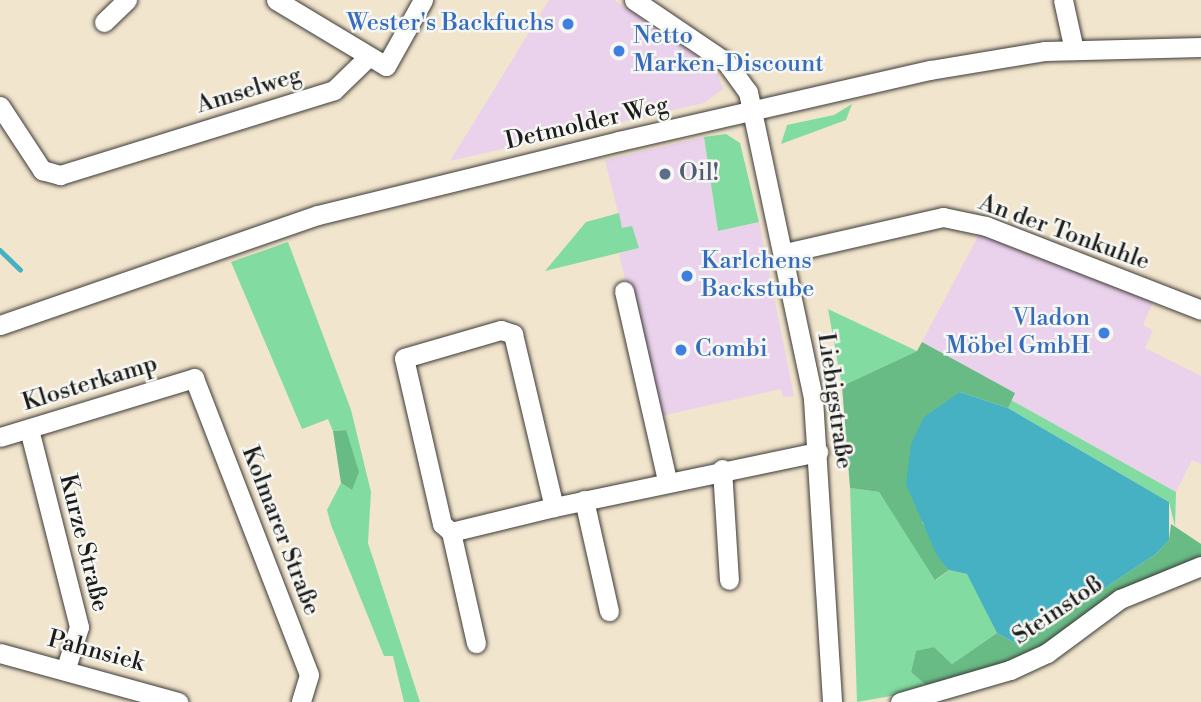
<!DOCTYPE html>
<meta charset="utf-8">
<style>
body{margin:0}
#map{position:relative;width:1201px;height:702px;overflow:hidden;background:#f2e5cd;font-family:"Libre Bodoni",serif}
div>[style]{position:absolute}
.built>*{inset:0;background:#ead1ec}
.green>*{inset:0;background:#82dba0}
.forest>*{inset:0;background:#69bb86}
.water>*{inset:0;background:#45b1c3}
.stream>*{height:4.5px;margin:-2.25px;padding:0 2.25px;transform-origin:2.25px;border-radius:2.25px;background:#45b1c3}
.roads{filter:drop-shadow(0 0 2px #3c3a37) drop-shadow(0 0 2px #3c3a37)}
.minor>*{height:19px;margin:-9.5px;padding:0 9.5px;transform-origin:9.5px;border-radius:9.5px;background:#fff}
.dots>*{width:19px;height:19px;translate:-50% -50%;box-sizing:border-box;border:4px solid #f6f6f2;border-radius:50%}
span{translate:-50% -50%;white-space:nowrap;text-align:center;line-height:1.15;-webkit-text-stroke:5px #f6f6f2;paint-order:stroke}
.shop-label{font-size:24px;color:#366cbe}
.right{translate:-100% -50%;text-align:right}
.left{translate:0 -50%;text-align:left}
.street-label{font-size:24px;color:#1c1c1c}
.service-label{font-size:24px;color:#4e5e75}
</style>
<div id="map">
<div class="built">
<div style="clip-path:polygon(549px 0,614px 0,715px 68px,723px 89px,704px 103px,450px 161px)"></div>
<div style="clip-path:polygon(704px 137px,718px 231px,759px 222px,794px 396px,783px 397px,781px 389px,657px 417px,619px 254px,638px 248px,622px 228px,605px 160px)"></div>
<div style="clip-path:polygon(985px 223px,1159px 289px,1143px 325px,1153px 330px,1145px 348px,1201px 376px,1201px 464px,1192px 460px,1176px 492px,1011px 400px,1014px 393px,922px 342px)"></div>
</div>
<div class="green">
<div style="clip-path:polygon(852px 104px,846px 120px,781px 144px,787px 125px,834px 115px)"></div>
<div style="clip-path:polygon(726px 134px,740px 143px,759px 222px,718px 231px,704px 137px)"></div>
<div style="clip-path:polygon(619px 213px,622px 228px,632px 226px,639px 248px,545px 271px,586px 222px)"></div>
<div style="clip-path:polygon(288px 242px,351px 410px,371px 492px,368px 543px,420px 702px,404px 702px,393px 656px,384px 656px,331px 525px,327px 510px,341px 483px,352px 490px,346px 430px,333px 431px,328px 419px,302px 429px,231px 262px)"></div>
<div style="clip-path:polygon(828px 309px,917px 351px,842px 386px)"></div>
<div style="clip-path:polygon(1011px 400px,1176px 492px,1175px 527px,1169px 502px,1008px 408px)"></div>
<div style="clip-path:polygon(850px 488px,879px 492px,936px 580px,949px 570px,967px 574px,978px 587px,997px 633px,952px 664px,934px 647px,916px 652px,911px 672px,947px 686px,857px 702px)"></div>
</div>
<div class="forest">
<div style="clip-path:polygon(922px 342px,1015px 393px,1008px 408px,960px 392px,922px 522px,949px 570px,935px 580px,879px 492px,850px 488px,842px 386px,917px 351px)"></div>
<div style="clip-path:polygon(346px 430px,359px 472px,352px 490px,341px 483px,333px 431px)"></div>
<div style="clip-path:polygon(1171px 524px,1201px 544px,1201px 559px,1011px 664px,947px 686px,925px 684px,911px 672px,916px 651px,934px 647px,952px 664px,997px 633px,1019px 645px,1156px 554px,1169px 540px)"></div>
</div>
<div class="water">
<div style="clip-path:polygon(960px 392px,1008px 408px,1169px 502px,1169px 540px,1156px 554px,1019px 645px,997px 633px,967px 574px,949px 570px,937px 556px,906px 484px,911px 444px,924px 417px)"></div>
</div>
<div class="stream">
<div style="left:0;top:250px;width:28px;rotate:44deg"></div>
</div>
<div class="roads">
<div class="minor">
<div style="left:276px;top:0;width:128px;rotate:31deg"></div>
<div style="left:386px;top:66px;width:76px;rotate:-60.7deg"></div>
<div style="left:634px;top:0;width:111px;rotate:34deg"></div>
<div style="left:726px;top:62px;width:37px;rotate:54deg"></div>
<div style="left:748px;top:92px;width:314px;rotate:78deg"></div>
<div style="left:813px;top:399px;width:304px;rotate:86.4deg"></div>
<div style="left:1063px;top:0;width:51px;rotate:77.6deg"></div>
<div style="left:104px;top:22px;width:32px;rotate:-44deg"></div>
<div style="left:0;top:106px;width:77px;rotate:56.7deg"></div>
<div style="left:42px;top:170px;width:19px;rotate:16deg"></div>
<div style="left:60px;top:175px;width:287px;rotate:-17.2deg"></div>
<div style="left:334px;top:90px;width:46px;rotate:-44.1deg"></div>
<div style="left:785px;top:253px;width:162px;rotate:-12.8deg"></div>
<div style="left:943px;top:217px;width:44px;rotate:11.8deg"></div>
<div style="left:986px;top:226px;width:231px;rotate:21.3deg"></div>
<div style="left:624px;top:291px;width:194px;rotate:77.2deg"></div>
<div style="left:0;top:325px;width:336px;rotate:-19.1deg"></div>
<div style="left:318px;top:215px;width:310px;rotate:-13.8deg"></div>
<div style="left:619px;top:141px;width:319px;rotate:-12.9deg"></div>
<div style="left:930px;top:70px;width:117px;rotate:-9.4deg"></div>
<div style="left:1045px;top:51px;width:156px;rotate:-1.5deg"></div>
<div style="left:29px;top:429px;width:204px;rotate:75.8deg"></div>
<div style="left:79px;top:627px;width:43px;rotate:107.6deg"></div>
<div style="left:0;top:437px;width:203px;rotate:-16.9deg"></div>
<div style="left:194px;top:378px;width:318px;rotate:68.8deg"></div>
<div style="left:309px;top:675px;width:28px;rotate:107deg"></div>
<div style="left:722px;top:469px;width:111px;rotate:86.4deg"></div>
<div style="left:584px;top:500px;width:114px;rotate:77.3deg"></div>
<div style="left:554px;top:507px;width:106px;rotate:166.4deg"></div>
<div style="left:451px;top:532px;width:12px;rotate:-138deg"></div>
<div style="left:442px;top:524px;width:170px;rotate:-102.9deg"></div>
<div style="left:404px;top:358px;width:101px;rotate:-16.1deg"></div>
<div style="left:501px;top:330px;width:13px;rotate:18deg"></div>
<div style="left:513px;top:334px;width:178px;rotate:76.7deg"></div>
<div style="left:554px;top:507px;width:270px;rotate:-11.8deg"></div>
<div style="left:451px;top:532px;width:114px;rotate:77.3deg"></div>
<div style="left:0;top:653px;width:185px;rotate:15.4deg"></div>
<div style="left:900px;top:702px;width:115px;rotate:-16.2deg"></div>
<div style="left:1010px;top:670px;width:41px;rotate:-24.7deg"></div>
<div style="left:1047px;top:653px;width:91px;rotate:-36.5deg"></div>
<div style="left:1120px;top:599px;width:87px;rotate:-22.2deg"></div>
</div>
</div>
<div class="dots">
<div style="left:568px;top:24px;background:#3f7fe0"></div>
<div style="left:619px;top:51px;background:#3f7fe0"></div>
<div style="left:665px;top:174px;background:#5c6f8a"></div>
<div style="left:687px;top:276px;background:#3f7fe0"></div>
<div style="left:1104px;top:333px;background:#3f7fe0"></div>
<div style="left:681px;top:350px;background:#3f7fe0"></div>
</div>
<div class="shop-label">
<span class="right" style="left:554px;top:24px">Wester's Backfuchs</span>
<span class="left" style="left:633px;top:51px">Netto<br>Marken-Discount</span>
<span class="left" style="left:701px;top:276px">Karlchens<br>Backstube</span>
<span class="right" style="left:1090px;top:333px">Vladon<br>Möbel GmbH</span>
<span class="left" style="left:695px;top:350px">Combi</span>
</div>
<div class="street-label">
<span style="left:249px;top:91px;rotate:-17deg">Amselweg</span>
<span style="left:587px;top:124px;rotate:-13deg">Detmolder Weg</span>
<span style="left:1064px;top:233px;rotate:20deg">An der Tonkuhle</span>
<span style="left:90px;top:384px;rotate:-17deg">Klosterkamp</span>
<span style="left:834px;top:401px;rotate:82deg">Liebigstraße</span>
<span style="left:280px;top:531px;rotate:69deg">Kolmarer Straße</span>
<span style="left:83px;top:543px;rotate:76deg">Kurze Straße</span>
<span style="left:1058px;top:611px;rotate:-34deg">Steinstoß</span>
<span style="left:96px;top:652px;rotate:15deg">Pahnsiek</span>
</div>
<div class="service-label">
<span class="left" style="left:679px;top:174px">Oil!</span>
</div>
</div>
